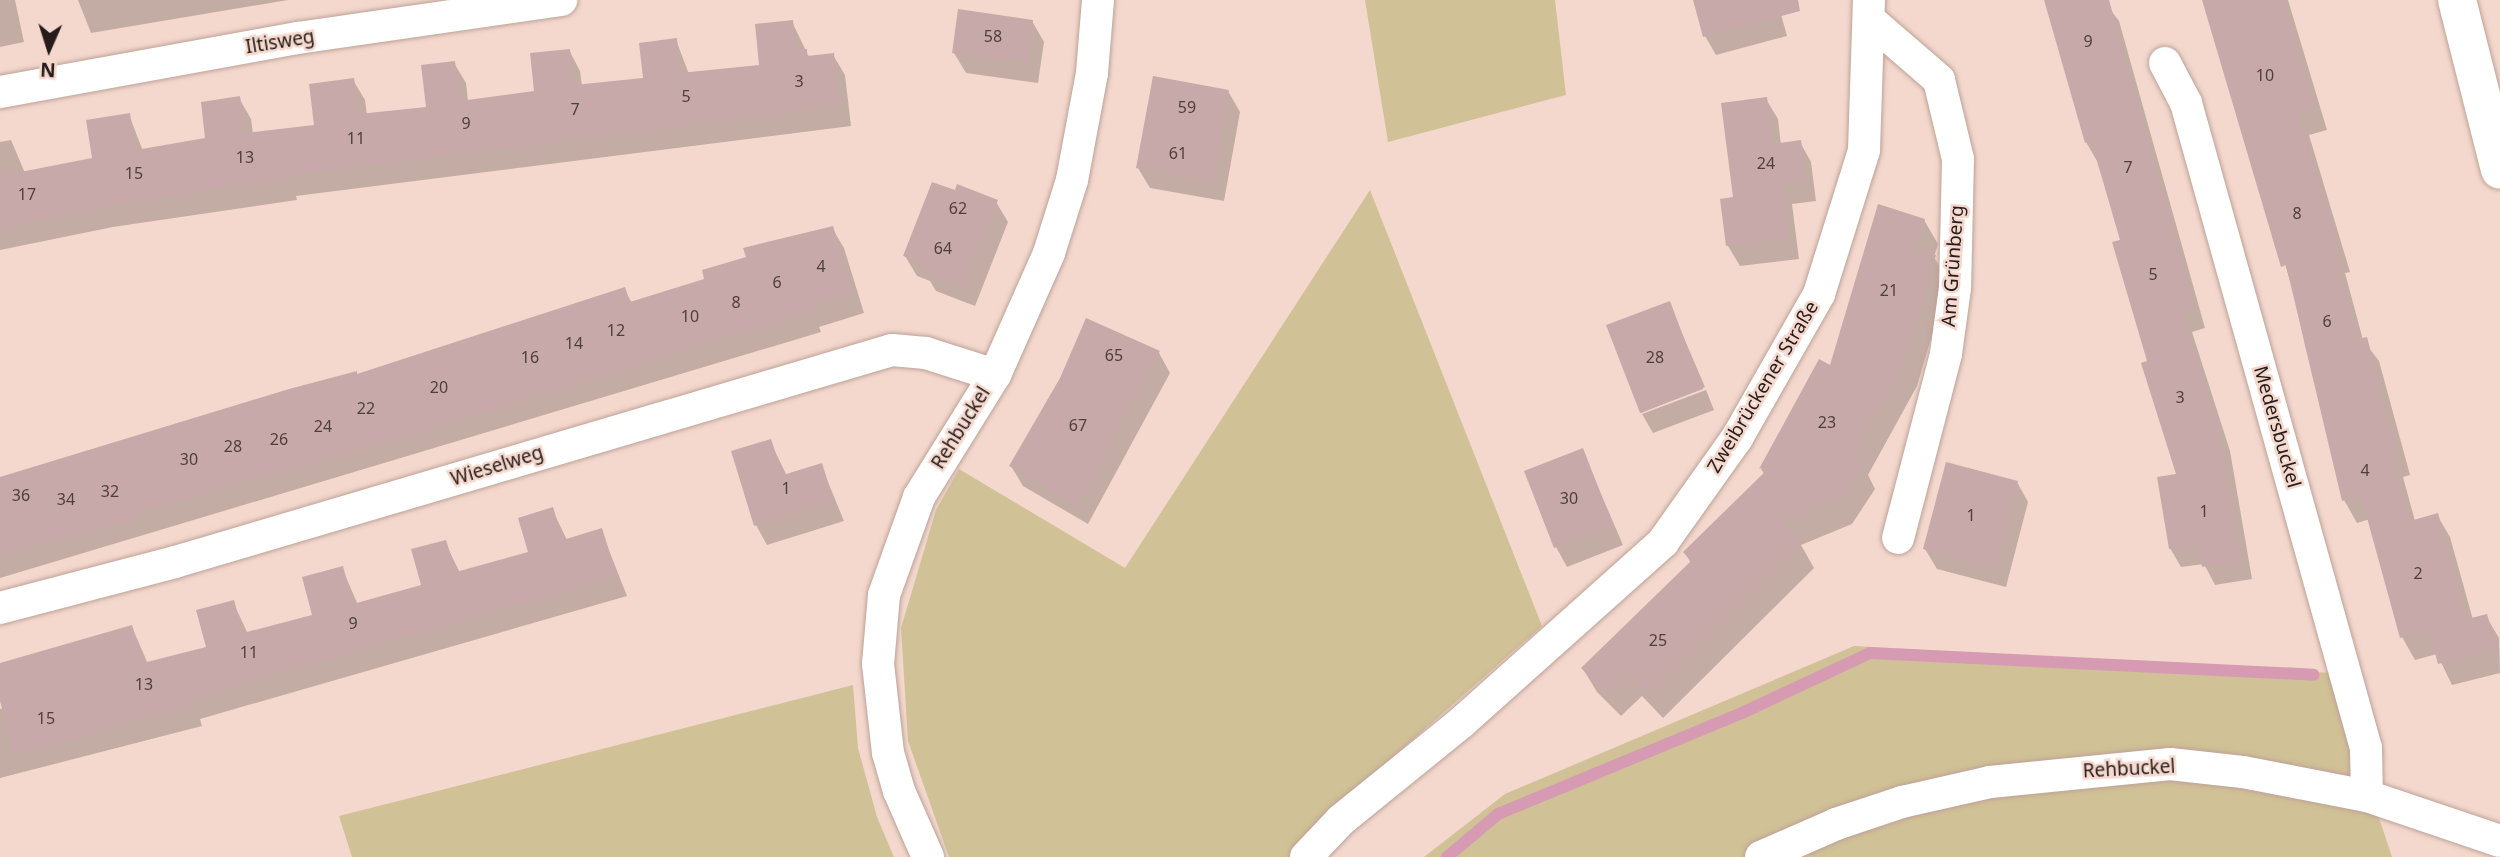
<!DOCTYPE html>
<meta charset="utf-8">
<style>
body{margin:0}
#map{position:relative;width:2500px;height:857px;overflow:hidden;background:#f4d8cd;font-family:"Noto Sans",sans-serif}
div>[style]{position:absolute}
.green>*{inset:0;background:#d1c196}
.shadow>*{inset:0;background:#0003}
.stream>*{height:12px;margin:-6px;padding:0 6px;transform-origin:6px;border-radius:6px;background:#d69bb3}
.building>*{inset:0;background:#c7a9a9}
.roads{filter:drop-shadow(0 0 2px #bda298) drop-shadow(0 0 2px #bda298)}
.street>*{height:32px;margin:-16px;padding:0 16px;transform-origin:16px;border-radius:16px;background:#fff}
.secondary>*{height:38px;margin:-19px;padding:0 19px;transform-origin:19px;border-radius:19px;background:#fff}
span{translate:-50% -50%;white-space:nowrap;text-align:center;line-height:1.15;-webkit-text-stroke:5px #f4d8cd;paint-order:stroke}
.number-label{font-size:16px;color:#4e3f3d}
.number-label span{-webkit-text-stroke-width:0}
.street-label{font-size:19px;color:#261c19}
.north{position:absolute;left:14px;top:14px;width:70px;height:70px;-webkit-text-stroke:5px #f4d8cd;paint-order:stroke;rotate:183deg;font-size:19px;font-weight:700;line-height:28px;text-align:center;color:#261c19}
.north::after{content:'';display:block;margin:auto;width:24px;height:32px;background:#261c19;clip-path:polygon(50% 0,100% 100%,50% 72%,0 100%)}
</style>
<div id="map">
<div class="green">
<div style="clip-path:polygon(1365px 0,1555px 0,1566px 95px,1388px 142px)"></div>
<div style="clip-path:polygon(1370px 190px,1542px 626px,1318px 823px,1290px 857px,949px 857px,908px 741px,901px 628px,936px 510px,959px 469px,1125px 568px)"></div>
<div style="clip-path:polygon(1854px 646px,2331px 673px,2392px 857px,1424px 857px,1505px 794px)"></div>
<div style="clip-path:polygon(853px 685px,858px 748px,877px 817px,894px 857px,352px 857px,339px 816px)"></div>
</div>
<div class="shadow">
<div style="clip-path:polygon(0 0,15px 0,24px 42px,0 47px)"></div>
<div style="clip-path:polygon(78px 0,288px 0,91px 33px)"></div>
<div style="clip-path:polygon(1695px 0,1777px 0,1787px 36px,1716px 55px,1705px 36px)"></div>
<div style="clip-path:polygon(2045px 0,2103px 0,2119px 21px,2205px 328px,2192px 332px,2230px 451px,2252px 579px,2215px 585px,2204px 564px,2181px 567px,2170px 548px,2178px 475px,2123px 241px,2097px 161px,2086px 142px)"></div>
<div style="clip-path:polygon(2205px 0,2288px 0,2327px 130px,2309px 135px,2350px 272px,2345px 273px,2363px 340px,2379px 361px,2410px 475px,2403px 477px,2415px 521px,2437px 515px,2450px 537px,2473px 620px,2486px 616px,2499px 638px,2500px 673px,2452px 685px,2437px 654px,2415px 660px,2402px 637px,2370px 519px,2357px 523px,2344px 500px,2304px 341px,2308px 340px)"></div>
<div style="clip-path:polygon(1032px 21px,1044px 42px,1038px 83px,966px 73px,954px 53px)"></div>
<div style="clip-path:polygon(792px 22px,809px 57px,833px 55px,845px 75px,851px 126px,296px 196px,297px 200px,113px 227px,0 250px,0 142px,11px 140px,25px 173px,94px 160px,129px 115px,143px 151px,207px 140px,239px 98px,251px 119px,253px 134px,316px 126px,353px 80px,365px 100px,367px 115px,428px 108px,454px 63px,466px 83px,468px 101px,536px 93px,569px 50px,580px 71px,582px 86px,645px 80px,676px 40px,689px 74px,761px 66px)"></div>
<div style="clip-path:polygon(1228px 91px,1240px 112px,1224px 201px,1150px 188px,1138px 168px)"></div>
<div style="clip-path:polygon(1766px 99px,1778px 119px,1781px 145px,1800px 142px,1811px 162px,1816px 201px,1792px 204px,1799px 259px,1740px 266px,1728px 246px,1722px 200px,1735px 199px)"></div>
<div style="clip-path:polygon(956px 192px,996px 202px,1008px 222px,975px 306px,936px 291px,930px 281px,917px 276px,905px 256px)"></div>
<div style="clip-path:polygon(1924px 220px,1938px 244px,1934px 257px,1948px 281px,1917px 386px,1868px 475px,1875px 489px,1852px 524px,1801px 545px,1814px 568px,1663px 718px,1642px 696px,1621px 716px,1597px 692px,1583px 669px,1691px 563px,1685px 553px,1765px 475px,1761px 469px,1819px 361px,1831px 367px)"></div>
<div style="clip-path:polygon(832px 228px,844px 248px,864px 313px,819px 327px,821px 332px,0 578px,0 479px,358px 376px,624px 289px,632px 303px,706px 280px,748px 258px)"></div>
<div style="clip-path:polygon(1669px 303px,1705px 387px,1641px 413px,1608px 326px)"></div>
<div style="clip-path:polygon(1159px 353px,1170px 373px,1088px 524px,1023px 486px,1011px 466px)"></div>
<div style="clip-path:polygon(1706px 390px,1714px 410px,1653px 433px,1642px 414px)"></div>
<div style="clip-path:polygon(770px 441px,787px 476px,821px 465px,844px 521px,767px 545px,756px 525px)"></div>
<div style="clip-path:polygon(1582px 450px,1623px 545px,1567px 567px,1556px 547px)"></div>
<div style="clip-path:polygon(2017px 482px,2028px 502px,2006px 587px,1937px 569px,1925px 549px)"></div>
<div style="clip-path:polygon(552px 509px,567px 540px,601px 530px,627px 596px,200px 719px,202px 726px,0 778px,0 709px,4px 708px,0 664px,132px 627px,148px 664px,208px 648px,233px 602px,248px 634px,314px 617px,342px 568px,358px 605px,423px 587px,445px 542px,460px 573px,531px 553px)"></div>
</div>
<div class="stream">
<div style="left:1447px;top:857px;width:67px;rotate:-40.1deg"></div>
<div style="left:1498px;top:814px;width:264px;rotate:-22.5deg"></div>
<div style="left:1742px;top:713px;width:141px;rotate:-25.1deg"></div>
<div style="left:1870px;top:653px;width:444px;rotate:2.8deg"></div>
</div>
<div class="building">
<div style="clip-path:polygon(1693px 0,1798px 0,1800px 11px,1703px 37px)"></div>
<div style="clip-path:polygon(2044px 0,2109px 0,2195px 308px,2182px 312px,2219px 430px,2242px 560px,2202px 567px,2198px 544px,2169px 549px,2157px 477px,2176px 474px,2141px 363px,2147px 361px,2112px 242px,2120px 240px,2091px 140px,2085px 143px)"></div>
<div style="clip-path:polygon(2202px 0,2284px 0,2315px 107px,2298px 112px,2339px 249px,2334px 251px,2358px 339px,2367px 337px,2398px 453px,2391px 455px,2410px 521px,2438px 513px,2467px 619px,2487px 614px,2497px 648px,2438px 664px,2429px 631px,2400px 638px,2361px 496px,2342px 501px,2286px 265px,2281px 267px)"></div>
<div style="clip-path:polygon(958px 9px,1033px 20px,1027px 63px,952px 53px)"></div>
<div style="clip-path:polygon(793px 20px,796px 50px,807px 49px,807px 56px,834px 53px,840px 106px,285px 176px,286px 180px,177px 194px,0 227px,0 176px,92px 158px,86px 120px,130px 113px,136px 150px,205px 138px,201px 102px,240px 96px,245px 133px,314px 125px,309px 84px,354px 78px,359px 114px,426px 107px,421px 65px,455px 61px,460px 101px,534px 91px,530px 53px,570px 49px,574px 85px,643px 78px,639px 43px,677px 38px,680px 73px,759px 65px,755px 24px)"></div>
<div style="clip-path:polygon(1153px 76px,1229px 90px,1213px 181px,1136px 168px)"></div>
<div style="clip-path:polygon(1767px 97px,1773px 144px,1801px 140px,1806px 181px,1782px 184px,1789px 239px,1726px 246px,1720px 199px,1733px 197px,1721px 103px)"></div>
<div style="clip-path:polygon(932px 182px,955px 190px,957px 184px,998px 200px,964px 287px,922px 271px,924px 264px,903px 256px)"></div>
<div style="clip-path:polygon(1878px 204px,1925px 219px,1916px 250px,1936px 255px,1904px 361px,1854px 452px,1863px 464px,1847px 494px,1782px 524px,1801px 543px,1649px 695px,1627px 673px,1607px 694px,1581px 668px,1691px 561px,1683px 552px,1775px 462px,1759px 469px,1819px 359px,1830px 365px)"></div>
<div style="clip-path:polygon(833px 226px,854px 293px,809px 306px,810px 312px,400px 439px,139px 512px,141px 518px,0 556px,0 477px,289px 389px,357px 371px,357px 374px,625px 287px,630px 302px,704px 279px,702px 270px,746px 257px,743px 248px)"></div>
<div style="clip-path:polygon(1670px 301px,1703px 389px,1640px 413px,1606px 325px)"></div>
<div style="clip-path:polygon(1086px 318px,1160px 351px,1077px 505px,1009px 466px,1060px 378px)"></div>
<div style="clip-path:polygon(771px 439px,783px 475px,822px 463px,834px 501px,754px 526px,731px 451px)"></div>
<div style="clip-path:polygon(1583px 448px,1613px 525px,1554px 548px,1524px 471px)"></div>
<div style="clip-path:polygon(1946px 462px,2018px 481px,1995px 568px,1923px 549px)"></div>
<div style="clip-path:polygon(553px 507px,563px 540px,602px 528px,617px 576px,190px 699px,191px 705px,15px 756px,0 701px,0 663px,132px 625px,143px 663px,206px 647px,196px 610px,234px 600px,243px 633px,312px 615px,302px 577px,343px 566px,353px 604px,421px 585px,411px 549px,446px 540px,456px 572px,528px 552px,518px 518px)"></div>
</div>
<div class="roads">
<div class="street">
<div style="left:1871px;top:21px;width:90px;rotate:40.9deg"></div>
<div style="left:1939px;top:80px;width:81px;rotate:76.5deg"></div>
<div style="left:1958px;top:159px;width:129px;rotate:91.3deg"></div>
<div style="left:1955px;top:288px;width:67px;rotate:97.8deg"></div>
<div style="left:1946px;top:354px;width:190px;rotate:104.6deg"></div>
<div style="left:2165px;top:63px;width:45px;rotate:62.3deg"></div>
<div style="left:2186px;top:103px;width:670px;rotate:74.41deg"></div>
<div style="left:2366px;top:748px;width:48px;rotate:88.8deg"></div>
<div style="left:0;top:92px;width:303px;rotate:-10.3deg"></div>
<div style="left:298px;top:38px;width:266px;rotate:-8.2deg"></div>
<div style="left:0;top:608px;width:181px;rotate:-14.7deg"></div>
<div style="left:175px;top:562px;width:748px;rotate:-16.47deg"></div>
<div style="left:892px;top:350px;width:34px;rotate:5deg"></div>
<div style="left:926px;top:353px;width:72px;rotate:17.7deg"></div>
<div style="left:928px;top:857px;width:72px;rotate:-113.7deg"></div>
<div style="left:899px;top:791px;width:40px;rotate:-106deg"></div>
<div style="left:888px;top:753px;width:90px;rotate:-96.4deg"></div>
<div style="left:878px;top:664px;width:69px;rotate:-85deg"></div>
<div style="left:884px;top:595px;width:104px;rotate:-70.3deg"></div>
<div style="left:919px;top:497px;width:144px;rotate:-58.1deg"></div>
<div style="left:995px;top:375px;width:133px;rotate:-66.1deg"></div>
<div style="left:1049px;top:253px;width:77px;rotate:-72.5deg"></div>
<div style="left:1072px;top:180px;width:109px;rotate:-79.4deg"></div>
<div style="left:1092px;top:73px;width:73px;rotate:-85.3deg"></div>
<div style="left:1306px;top:857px;width:51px;rotate:-46.6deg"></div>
<div style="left:1341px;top:820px;width:156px;rotate:-39deg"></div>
<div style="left:1462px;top:722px;width:270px;rotate:-41.8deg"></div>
<div style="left:1663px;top:542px;width:128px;rotate:-54.6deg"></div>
<div style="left:1737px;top:438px;width:166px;rotate:-60.3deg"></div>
<div style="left:1819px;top:294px;width:151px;rotate:-72.6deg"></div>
<div style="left:1864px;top:150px;width:150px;rotate:-88.1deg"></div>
<div style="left:1761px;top:857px;width:82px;rotate:-23.7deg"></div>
<div style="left:1836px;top:824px;width:70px;rotate:-18.4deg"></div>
<div style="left:1902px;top:802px;width:90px;rotate:-12.8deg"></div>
<div style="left:1990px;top:782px;width:181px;rotate:-5.7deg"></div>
<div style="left:2170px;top:764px;width:73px;rotate:6.3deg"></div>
<div style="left:2243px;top:772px;width:126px;rotate:11deg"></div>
<div style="left:2367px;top:796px;width:140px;rotate:18.7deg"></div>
</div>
<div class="secondary">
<div style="left:2457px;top:0;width:175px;rotate:75.8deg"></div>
</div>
</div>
<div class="number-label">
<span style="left:993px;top:36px">58</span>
<span style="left:2088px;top:41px">9</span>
<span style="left:2265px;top:75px">10</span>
<span style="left:799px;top:81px">3</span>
<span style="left:686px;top:96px">5</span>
<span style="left:1187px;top:107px">59</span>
<span style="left:575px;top:109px">7</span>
<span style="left:466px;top:123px">9</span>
<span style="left:356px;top:138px">11</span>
<span style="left:1178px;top:153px">61</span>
<span style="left:245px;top:157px">13</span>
<span style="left:1766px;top:163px">24</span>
<span style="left:2128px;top:167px">7</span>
<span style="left:134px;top:173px">15</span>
<span style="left:27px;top:194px">17</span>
<span style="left:958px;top:208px">62</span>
<span style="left:2297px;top:213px">8</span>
<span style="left:943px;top:248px">64</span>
<span style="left:821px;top:266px">4</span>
<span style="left:2153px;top:274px">5</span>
<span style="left:777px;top:282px">6</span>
<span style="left:1889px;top:290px">21</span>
<span style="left:736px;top:302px">8</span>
<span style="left:690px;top:316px">10</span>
<span style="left:2327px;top:321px">6</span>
<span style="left:616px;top:330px">12</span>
<span style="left:574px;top:343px">14</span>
<span style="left:1114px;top:355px">65</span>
<span style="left:530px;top:357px">16</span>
<span style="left:1655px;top:357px">28</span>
<span style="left:439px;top:387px">20</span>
<span style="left:2180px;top:397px">3</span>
<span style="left:366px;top:408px">22</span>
<span style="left:1827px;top:422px">23</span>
<span style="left:1078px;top:425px">67</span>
<span style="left:323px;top:426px">24</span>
<span style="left:279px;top:439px">26</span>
<span style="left:233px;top:446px">28</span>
<span style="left:189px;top:459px">30</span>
<span style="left:2365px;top:470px">4</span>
<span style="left:786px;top:488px">1</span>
<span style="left:110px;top:491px">32</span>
<span style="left:21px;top:495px">36</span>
<span style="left:1569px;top:498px">30</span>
<span style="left:66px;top:499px">34</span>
<span style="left:2204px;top:511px">1</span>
<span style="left:1971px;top:515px">1</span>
<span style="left:2418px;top:573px">2</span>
<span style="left:353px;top:623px">9</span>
<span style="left:1658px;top:640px">25</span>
<span style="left:249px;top:652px">11</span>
<span style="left:144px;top:684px">13</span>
<span style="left:46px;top:718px">15</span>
</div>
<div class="street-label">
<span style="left:280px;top:42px;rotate:-9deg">Iltisweg</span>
<span style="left:1953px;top:266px;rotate:-86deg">Am Grünberg</span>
<span style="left:1763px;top:387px;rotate:-59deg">Zweibrückener Straße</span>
<span style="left:2277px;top:427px;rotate:74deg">Medersbuckel</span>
<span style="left:961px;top:428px;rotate:-58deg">Rehbuckel</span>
<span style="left:497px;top:466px;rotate:-17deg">Wieselweg</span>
<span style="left:2129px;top:769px;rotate:-3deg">Rehbuckel</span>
</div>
<div class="north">N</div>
</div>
